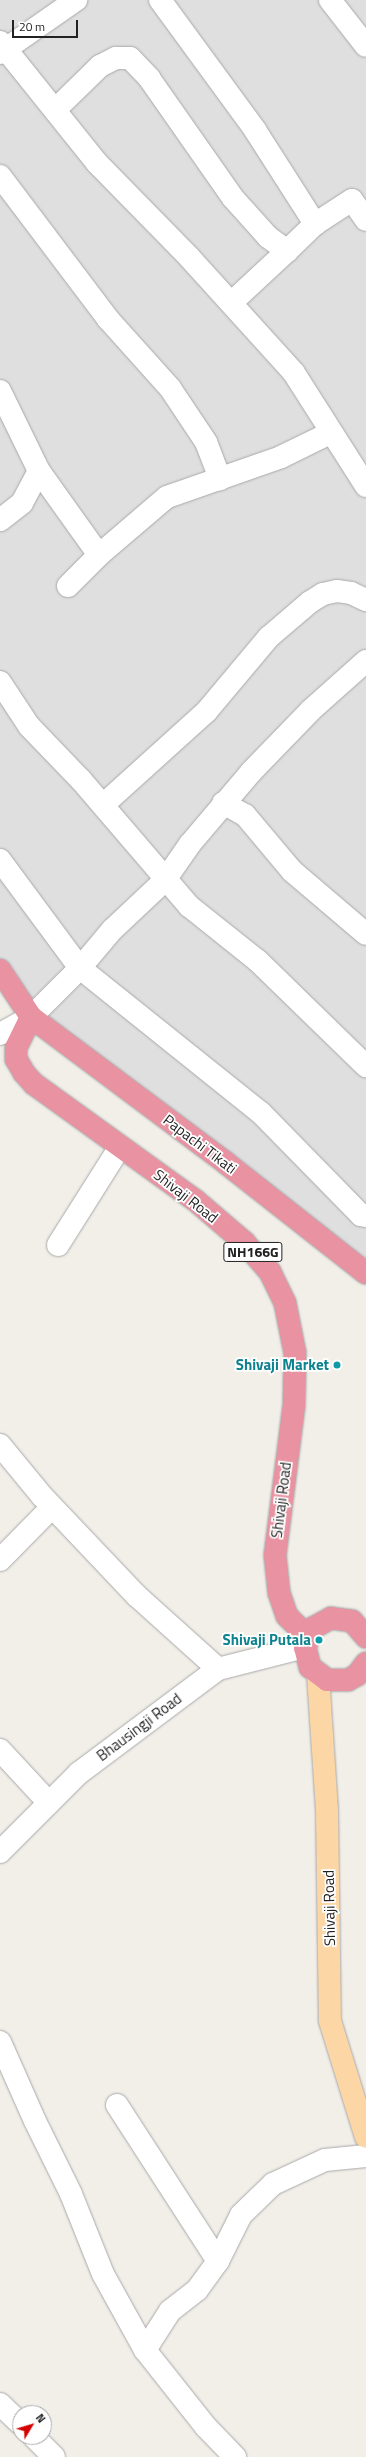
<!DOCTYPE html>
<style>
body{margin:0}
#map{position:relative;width:366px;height:2457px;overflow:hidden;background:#f2efe9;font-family:"Titillium Web",sans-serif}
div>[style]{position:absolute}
.residential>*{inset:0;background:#e0dfdf}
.roads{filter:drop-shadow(0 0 1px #a9a9a9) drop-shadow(0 0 1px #a9a9a9)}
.minor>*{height:22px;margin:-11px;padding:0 11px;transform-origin:11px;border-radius:11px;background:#fff}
.major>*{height:22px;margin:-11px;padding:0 11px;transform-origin:11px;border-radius:11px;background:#fcd6a4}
.highway>*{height:22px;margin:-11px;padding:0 11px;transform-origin:11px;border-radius:11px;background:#e892a2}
.dots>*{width:11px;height:11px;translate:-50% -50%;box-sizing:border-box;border:2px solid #fff;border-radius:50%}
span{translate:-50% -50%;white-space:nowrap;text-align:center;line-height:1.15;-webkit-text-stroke:3.5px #fff;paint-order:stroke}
.shield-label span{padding:1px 3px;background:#fff;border:1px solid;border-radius:3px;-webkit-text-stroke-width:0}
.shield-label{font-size:14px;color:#222;font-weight:700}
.street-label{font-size:15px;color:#222}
.culture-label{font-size:15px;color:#0d838f;font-weight:700}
.right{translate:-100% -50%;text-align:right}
.north{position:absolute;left:12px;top:2405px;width:40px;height:40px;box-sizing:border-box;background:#fff;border:1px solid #a7a7a7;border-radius:50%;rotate:52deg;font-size:11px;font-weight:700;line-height:16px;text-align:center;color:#222}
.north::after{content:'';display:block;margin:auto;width:14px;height:18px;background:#d40000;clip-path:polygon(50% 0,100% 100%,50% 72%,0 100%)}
.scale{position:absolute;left:12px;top:20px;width:66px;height:18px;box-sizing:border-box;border:2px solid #222;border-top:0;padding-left:5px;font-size:12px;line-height:14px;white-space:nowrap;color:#222;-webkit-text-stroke:3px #fff;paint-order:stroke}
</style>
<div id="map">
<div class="residential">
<div style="clip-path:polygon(0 0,366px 0,366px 1273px,16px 996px,0 972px)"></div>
</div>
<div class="roads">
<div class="minor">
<div style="left:160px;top:0;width:161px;rotate:53.8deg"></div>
<div style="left:255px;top:130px;width:112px;rotate:57.4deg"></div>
<div style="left:315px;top:224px;width:44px;rotate:-33deg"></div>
<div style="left:352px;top:200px;width:24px;rotate:55deg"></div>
<div style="left:330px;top:0;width:58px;rotate:52deg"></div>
<div style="left:0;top:42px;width:155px;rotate:51.3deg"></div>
<div style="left:97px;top:163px;width:132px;rotate:45.6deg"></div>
<div style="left:189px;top:257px;width:156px;rotate:47.8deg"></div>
<div style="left:294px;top:373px;width:134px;rotate:57.5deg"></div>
<div style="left:0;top:53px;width:93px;rotate:-34.9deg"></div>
<div style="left:56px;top:109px;width:62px;rotate:-44.3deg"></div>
<div style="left:100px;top:66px;width:18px;rotate:-27deg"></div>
<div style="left:116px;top:58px;width:14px"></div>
<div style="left:130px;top:58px;width:28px;rotate:46deg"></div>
<div style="left:149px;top:78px;width:146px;rotate:55deg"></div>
<div style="left:233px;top:198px;width:52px;rotate:48.1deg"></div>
<div style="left:268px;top:237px;width:24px;rotate:36deg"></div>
<div style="left:287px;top:251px;width:76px;rotate:137.1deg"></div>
<div style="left:0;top:176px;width:179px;rotate:52.9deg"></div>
<div style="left:108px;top:319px;width:93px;rotate:48.1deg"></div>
<div style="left:170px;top:388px;width:65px;rotate:56.3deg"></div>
<div style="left:206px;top:442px;width:40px;rotate:69deg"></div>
<div style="left:287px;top:251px;width:39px;rotate:-44deg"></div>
<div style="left:0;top:391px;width:89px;rotate:64deg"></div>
<div style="left:39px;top:471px;width:36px;rotate:118deg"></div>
<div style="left:22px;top:503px;width:28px;rotate:142deg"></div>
<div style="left:39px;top:471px;width:103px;rotate:54.5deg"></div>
<div style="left:68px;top:586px;width:44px;rotate:-45deg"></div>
<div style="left:99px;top:555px;width:89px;rotate:-40.5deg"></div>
<div style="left:167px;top:497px;width:121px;rotate:-19.3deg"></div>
<div style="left:281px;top:457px;width:55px;rotate:-26.1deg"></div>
<div style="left:0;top:682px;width:53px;rotate:56.6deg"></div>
<div style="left:29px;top:726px;width:75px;rotate:46.1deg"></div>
<div style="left:81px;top:780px;width:166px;rotate:49.4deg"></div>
<div style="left:189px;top:906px;width:88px;rotate:38.6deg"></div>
<div style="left:258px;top:961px;width:151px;rotate:44.2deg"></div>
<div style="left:223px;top:803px;width:25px;rotate:29deg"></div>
<div style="left:245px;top:815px;width:73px;rotate:50deg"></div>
<div style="left:292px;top:871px;width:97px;rotate:40.4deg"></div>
<div style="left:103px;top:805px;width:139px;rotate:-42.1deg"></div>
<div style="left:206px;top:712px;width:98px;rotate:-50deg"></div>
<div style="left:269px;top:637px;width:54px;rotate:-40.5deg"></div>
<div style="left:310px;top:602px;width:15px;rotate:-32deg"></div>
<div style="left:323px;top:594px;width:14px;rotate:-12deg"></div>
<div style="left:337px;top:591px;width:14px;rotate:8deg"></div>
<div style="left:351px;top:593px;width:17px;rotate:25deg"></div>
<div style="left:0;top:860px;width:134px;rotate:53.5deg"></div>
<div style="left:80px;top:968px;width:232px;rotate:38.7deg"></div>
<div style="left:261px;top:1113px;width:143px;rotate:45.6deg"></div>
<div style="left:361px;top:1215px;width:5px;rotate:11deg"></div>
<div style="left:0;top:1034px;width:35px;rotate:-29deg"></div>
<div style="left:31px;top:1017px;width:69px;rotate:-45deg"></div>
<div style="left:80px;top:968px;width:50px;rotate:-49.9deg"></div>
<div style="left:112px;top:930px;width:73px;rotate:-43.3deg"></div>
<div style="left:165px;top:880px;width:44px;rotate:-55.2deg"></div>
<div style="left:190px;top:844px;width:94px;rotate:-49.7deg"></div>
<div style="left:251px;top:772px;width:86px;rotate:-45.9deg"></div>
<div style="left:311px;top:710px;width:74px;rotate:-41.7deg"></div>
<div style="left:58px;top:1245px;width:116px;rotate:-57.7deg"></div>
<div style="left:0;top:1445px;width:66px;rotate:50.5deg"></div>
<div style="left:42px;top:1496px;width:138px;rotate:46.5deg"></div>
<div style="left:137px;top:1596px;width:109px;rotate:42deg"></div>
<div style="left:0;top:1560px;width:74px;rotate:-45.5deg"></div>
<div style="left:0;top:1750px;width:72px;rotate:47.2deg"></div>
<div style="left:0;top:1852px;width:112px;rotate:-45deg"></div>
<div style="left:79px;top:1773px;width:174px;rotate:-36.8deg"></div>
<div style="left:218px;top:1669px;width:90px;rotate:-14.2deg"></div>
<div style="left:0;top:2042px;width:86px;rotate:66.1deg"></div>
<div style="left:35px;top:2121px;width:81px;rotate:63.7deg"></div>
<div style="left:71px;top:2194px;width:86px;rotate:68.2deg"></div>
<div style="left:103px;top:2274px;width:87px;rotate:61.1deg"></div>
<div style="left:145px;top:2350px;width:98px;rotate:51.6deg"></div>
<div style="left:206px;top:2427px;width:42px;rotate:46deg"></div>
<div style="left:117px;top:2105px;width:186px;rotate:57.1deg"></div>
<div style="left:145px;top:2350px;width:46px;rotate:-57.3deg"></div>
<div style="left:170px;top:2311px;width:34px;rotate:-38deg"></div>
<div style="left:197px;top:2290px;width:36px;rotate:-54deg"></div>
<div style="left:218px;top:2261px;width:51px;rotate:-63.4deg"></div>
<div style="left:241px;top:2215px;width:45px;rotate:-44.1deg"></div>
<div style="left:273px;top:2184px;width:57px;rotate:-24.8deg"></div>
<div style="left:325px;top:2160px;width:41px;rotate:-5.6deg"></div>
<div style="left:0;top:2404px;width:28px;rotate:44deg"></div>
<div style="left:34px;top:2437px;width:28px;rotate:45deg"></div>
</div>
<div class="major">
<div style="left:318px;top:1675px;width:136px;rotate:86.2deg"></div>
<div style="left:327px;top:1811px;width:210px;rotate:89.2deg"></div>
<div style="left:330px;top:2021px;width:121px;rotate:72.8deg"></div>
</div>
<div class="highway">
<div style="left:0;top:970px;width:56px;rotate:56.6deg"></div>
<div style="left:31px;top:1017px;width:244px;rotate:36.8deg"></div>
<div style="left:226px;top:1163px;width:178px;rotate:38.2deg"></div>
<div style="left:31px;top:1017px;width:34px;rotate:116deg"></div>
<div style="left:16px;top:1048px;width:11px;rotate:90deg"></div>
<div style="left:16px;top:1059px;width:16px;rotate:60deg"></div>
<div style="left:24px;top:1073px;width:15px;rotate:48deg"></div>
<div style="left:34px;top:1084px;width:198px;rotate:35.8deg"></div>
<div style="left:195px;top:1200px;width:65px;rotate:40.6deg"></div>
<div style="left:244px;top:1242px;width:40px;rotate:49deg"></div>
<div style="left:270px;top:1272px;width:34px;rotate:64deg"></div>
<div style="left:285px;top:1303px;width:51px;rotate:78.7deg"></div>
<div style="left:295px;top:1353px;width:52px;rotate:91.1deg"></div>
<div style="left:294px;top:1405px;width:151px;rotate:97.2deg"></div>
<div style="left:275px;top:1555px;width:38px;rotate:84deg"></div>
<div style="left:279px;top:1593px;width:24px;rotate:71deg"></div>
<div style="left:287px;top:1616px;width:30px;rotate:45deg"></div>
<div style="left:366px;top:1637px;width:21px;rotate:-131deg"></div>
<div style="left:352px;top:1621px;width:21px;rotate:-172deg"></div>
<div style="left:331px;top:1618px;width:21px;rotate:151deg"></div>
<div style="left:313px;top:1628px;width:21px;rotate:113deg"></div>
<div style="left:305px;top:1647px;width:21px;rotate:76deg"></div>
<div style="left:310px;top:1667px;width:21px;rotate:37deg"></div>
<div style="left:327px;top:1680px;width:21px"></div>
<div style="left:348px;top:1680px;width:10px;rotate:-29deg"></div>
<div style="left:357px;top:1675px;width:15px;rotate:-53deg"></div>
</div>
</div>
<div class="dots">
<div style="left:337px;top:1365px;background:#0f9aa8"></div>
<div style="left:319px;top:1640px;background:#0f9aa8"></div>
</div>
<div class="shield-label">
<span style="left:253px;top:1252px">NH166G</span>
</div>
<div class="street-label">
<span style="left:200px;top:1144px;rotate:37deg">Papachi Tikati</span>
<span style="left:186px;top:1196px;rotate:38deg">Shivaji Road</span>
<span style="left:281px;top:1500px;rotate:-83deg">Shivaji Road</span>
<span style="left:139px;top:1727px;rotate:-37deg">Bhausingji Road</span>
<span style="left:329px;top:1908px;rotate:-91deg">Shivaji Road</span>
</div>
<div class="culture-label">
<span class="right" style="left:329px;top:1365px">Shivaji Market</span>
<span class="right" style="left:311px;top:1640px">Shivaji Putala</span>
</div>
<div class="north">N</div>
<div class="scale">20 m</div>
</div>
